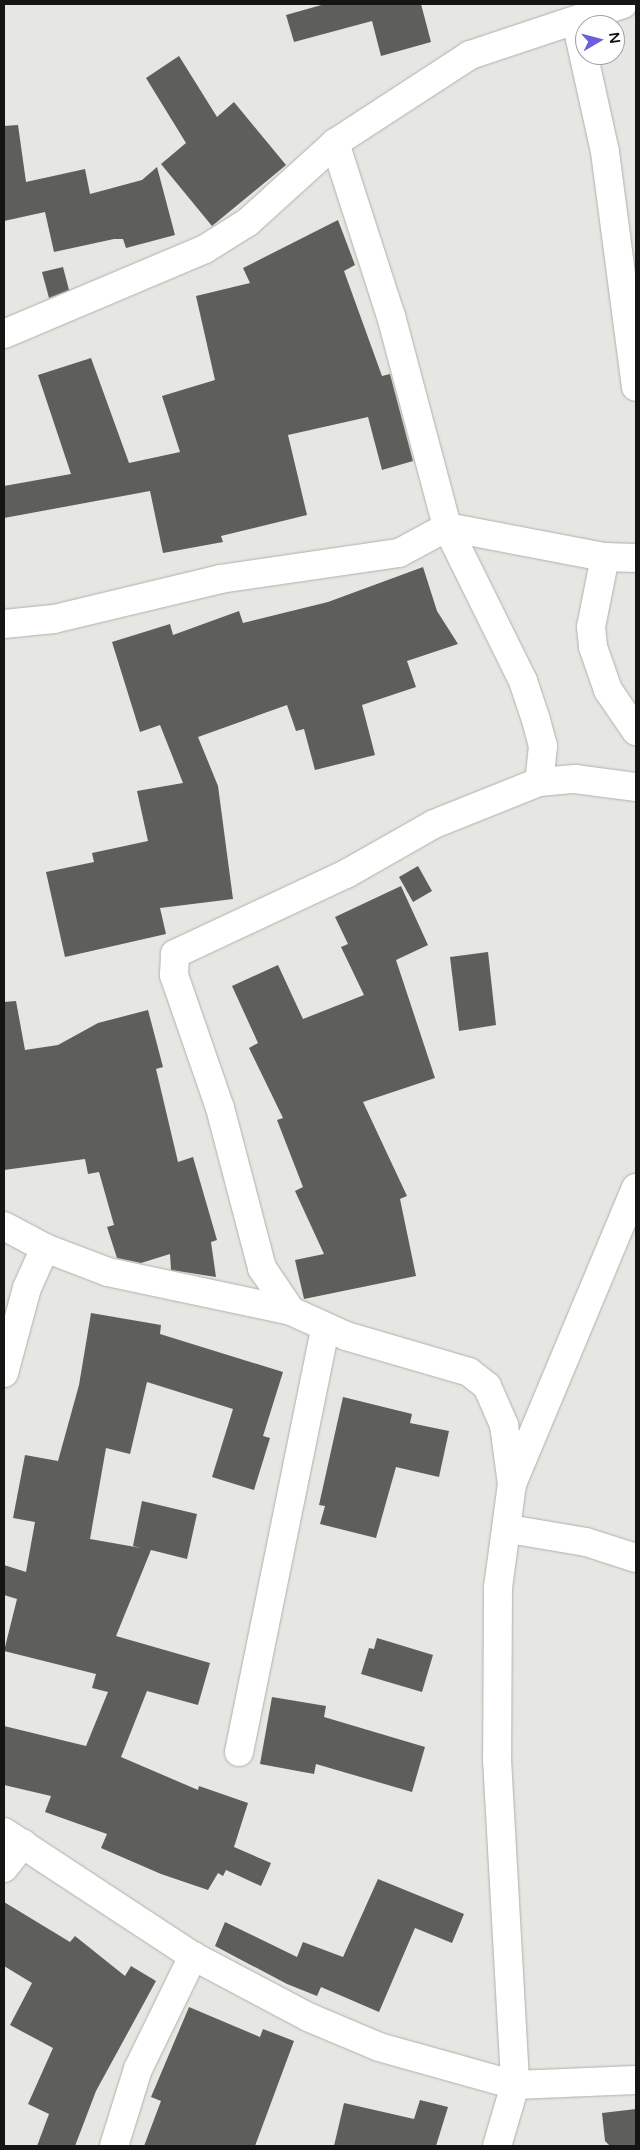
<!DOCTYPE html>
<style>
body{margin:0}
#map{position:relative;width:640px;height:2150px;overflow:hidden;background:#e6e6e2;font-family:"Varela Round",sans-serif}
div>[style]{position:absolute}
.building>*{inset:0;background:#5e5e5a}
.roads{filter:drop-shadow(0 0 1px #b0b0ac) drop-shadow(0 0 1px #b0b0ac)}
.street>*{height:28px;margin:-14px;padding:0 14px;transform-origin:14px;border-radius:14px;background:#fff}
span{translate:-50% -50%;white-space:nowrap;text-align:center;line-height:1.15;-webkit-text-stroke:5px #fff;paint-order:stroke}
.frame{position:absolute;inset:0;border:5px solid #151513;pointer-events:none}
.north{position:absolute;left:575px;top:15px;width:50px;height:50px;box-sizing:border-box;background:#fff;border:1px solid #a1a1a1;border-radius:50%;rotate:82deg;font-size:14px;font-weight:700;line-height:20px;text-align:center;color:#151513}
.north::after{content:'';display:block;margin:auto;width:18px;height:22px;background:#6c5fd9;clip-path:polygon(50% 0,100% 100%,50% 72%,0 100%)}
</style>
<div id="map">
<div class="building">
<div style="clip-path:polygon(325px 4px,421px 4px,431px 42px,381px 56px,372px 21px,294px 42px,286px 15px)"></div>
<div style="clip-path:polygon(179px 56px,217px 117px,234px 102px,286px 165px,212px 226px,161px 164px,186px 143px,146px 78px)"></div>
<div style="clip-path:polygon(18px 125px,26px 182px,85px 169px,90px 194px,142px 180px,157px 167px,175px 235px,126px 248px,123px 239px,114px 239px,54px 252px,45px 212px,4px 221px,4px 126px)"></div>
<div style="clip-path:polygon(338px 220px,355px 265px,344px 271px,382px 376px,390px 374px,413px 461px,382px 470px,368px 417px,288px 435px,307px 515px,221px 536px,223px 542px,163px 553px,150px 491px,4px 518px,4px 486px,71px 474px,38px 375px,91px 358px,129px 463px,180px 452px,162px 396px,215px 380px,196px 296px,250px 283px,243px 268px)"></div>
<div style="clip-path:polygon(63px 267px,69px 290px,49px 298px,42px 272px)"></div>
<div style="clip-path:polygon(423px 567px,437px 611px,458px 644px,407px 661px,416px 687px,362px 705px,375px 755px,315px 770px,304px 729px,296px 731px,287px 705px,198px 737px,218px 786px,233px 899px,160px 908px,166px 934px,65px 957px,46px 872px,94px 862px,92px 853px,148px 841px,137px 791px,183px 783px,160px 725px,140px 732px,112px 642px,170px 624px,173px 635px,239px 611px,243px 623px,328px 602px)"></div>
<div style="clip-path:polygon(418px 866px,432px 891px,413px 902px,399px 877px)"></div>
<div style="clip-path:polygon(401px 886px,428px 945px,396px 960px,435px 1078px,363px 1102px,407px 1196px,400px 1199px,416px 1276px,304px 1299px,295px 1260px,324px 1254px,295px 1191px,303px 1187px,277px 1120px,283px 1118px,249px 1048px,258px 1043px,232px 986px,278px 965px,303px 1019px,364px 995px,341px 947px,348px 944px,335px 917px)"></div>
<div style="clip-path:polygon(488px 952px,496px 1025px,459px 1031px,450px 957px)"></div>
<div style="clip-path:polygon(16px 1001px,25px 1050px,58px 1045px,98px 1023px,148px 1010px,163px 1067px,156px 1069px,178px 1162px,193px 1157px,217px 1240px,211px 1242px,216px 1277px,171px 1270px,170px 1254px,141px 1263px,117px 1258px,107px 1227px,114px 1225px,99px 1172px,88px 1174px,85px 1159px,4px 1170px,4px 1002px)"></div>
<div style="clip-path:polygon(91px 1313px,161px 1325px,160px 1334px,283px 1372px,263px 1436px,270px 1438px,254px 1490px,212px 1477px,233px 1409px,147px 1382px,130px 1454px,106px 1448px,90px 1539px,141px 1548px,133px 1546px,142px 1501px,197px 1514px,187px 1559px,151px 1550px,116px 1636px,210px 1663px,198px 1705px,147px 1691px,121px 1757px,198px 1790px,199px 1786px,248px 1803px,234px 1847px,271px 1863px,261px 1886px,226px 1870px,223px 1876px,218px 1873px,208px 1890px,161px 1874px,101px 1848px,107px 1834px,45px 1812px,51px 1796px,4px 1785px,4px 1726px,86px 1746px,108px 1692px,92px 1688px,96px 1674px,4px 1651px,17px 1599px,4px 1595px,4px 1565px,26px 1572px,35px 1522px,13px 1518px,25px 1455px,58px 1461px,79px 1385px)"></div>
<div style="clip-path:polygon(343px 1397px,412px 1414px,410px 1423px,449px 1431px,439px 1477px,396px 1467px,376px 1538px,320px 1524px,325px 1506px,319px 1505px)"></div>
<div style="clip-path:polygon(377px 1638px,433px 1655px,422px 1692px,361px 1674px,369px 1648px,374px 1649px)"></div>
<div style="clip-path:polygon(272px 1697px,326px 1706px,324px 1717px,425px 1747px,412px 1792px,316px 1764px,314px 1774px,260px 1764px)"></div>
<div style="clip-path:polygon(378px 1879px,464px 1914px,452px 1943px,415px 1928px,379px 2012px,321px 1987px,317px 1996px,287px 1984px,215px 1946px,225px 1922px,297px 1957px,303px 1942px,343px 1957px)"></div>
<div style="clip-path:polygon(4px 1902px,70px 1942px,75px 1936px,125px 1976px,131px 1966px,156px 1981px,96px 2091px,75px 2146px,37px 2146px,49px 2114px,28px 2104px,53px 2048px,10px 2025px,32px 1983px,4px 1966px)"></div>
<div style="clip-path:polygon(189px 2007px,260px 2037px,263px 2029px,294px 2041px,255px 2146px,144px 2146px,161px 2101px,151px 2097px)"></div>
<div style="clip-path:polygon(420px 2100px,448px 2107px,436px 2146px,334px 2146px,344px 2103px,414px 2119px)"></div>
<div style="clip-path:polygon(636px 2109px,636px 2146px,610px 2146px,605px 2141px,602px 2113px)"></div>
</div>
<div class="roads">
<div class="street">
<div style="left:576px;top:21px;width:134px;rotate:77.5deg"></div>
<div style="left:605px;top:152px;width:237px;rotate:82.5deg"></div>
<div style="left:335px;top:143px;width:182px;rotate:72.1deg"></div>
<div style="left:391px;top:316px;width:218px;rotate:75.1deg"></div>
<div style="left:447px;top:527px;width:172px;rotate:63.7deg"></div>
<div style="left:523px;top:681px;width:41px;rotate:71.6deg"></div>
<div style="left:536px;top:720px;width:27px;rotate:75deg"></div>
<div style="left:543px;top:746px;width:36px;rotate:96deg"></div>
<div style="left:4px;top:334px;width:218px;rotate:-22.9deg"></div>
<div style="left:205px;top:249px;width:51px;rotate:-32.1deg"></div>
<div style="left:248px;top:222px;width:118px;rotate:-42.2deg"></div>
<div style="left:335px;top:143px;width:161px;rotate:-33.1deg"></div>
<div style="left:470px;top:55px;width:161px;rotate:-18.4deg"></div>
<div style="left:605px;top:557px;width:71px;rotate:101.3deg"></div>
<div style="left:591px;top:627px;width:20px;rotate:84deg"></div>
<div style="left:593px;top:647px;width:46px;rotate:70.8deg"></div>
<div style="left:608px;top:690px;width:50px;rotate:55.7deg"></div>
<div style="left:4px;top:624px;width:50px;rotate:-5.7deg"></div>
<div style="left:54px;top:619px;width:171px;rotate:-13.5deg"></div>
<div style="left:220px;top:579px;width:181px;rotate:-8.3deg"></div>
<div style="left:399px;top:553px;width:55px;rotate:-28.4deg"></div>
<div style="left:447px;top:527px;width:161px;rotate:10.8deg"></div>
<div style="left:605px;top:557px;width:31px;rotate:2deg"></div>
<div style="left:4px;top:1226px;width:47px;rotate:28.2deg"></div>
<div style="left:45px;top:1248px;width:67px;rotate:20.9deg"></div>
<div style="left:108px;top:1272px;width:187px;rotate:12deg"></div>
<div style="left:291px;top:1311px;width:60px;rotate:24.4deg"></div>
<div style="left:346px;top:1336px;width:128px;rotate:16.3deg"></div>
<div style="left:469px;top:1372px;width:23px;rotate:38deg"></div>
<div style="left:487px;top:1386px;width:43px;rotate:66.4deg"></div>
<div style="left:504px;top:1425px;width:60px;rotate:82.3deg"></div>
<div style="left:512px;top:1484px;width:104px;rotate:97.7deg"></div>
<div style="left:498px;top:1587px;width:172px;rotate:90.3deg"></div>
<div style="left:497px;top:1759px;width:326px;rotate:86.8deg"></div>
<div style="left:515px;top:2085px;width:64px;rotate:106.4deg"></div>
<div style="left:291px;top:1311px;width:52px;rotate:-124deg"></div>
<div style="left:262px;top:1268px;width:165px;rotate:-104.7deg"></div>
<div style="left:220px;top:1108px;width:141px;rotate:-109.1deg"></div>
<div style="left:174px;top:975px;width:21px;rotate:-87deg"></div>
<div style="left:175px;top:954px;width:189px;rotate:-25.1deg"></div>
<div style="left:346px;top:874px;width:101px;rotate:-29.6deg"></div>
<div style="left:434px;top:824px;width:113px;rotate:-21.8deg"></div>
<div style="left:539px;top:782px;width:36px;rotate:-5deg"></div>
<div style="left:575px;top:779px;width:62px;rotate:7.5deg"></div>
<div style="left:4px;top:1373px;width:88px;rotate:-74.9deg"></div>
<div style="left:27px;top:1288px;width:44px;rotate:-65.8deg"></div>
<div style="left:512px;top:1484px;width:321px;rotate:-67.3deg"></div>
<div style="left:509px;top:1529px;width:78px;rotate:9.6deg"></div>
<div style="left:586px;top:1542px;width:52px;rotate:17.7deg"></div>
<div style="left:239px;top:1752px;width:433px;rotate:-78.5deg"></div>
<div style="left:4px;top:1832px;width:226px;rotate:33.3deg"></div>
<div style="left:193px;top:1956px;width:130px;rotate:27.9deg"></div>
<div style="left:308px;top:2017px;width:77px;rotate:22.9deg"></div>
<div style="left:379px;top:2047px;width:141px;rotate:15.6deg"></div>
<div style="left:515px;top:2085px;width:121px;rotate:-2.4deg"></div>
<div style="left:4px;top:1868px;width:31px;rotate:-52deg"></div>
<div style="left:114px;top:2146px;width:81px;rotate:-72.7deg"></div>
<div style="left:138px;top:2069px;width:126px;rotate:-64deg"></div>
</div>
</div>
<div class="frame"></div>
<div class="north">N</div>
</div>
